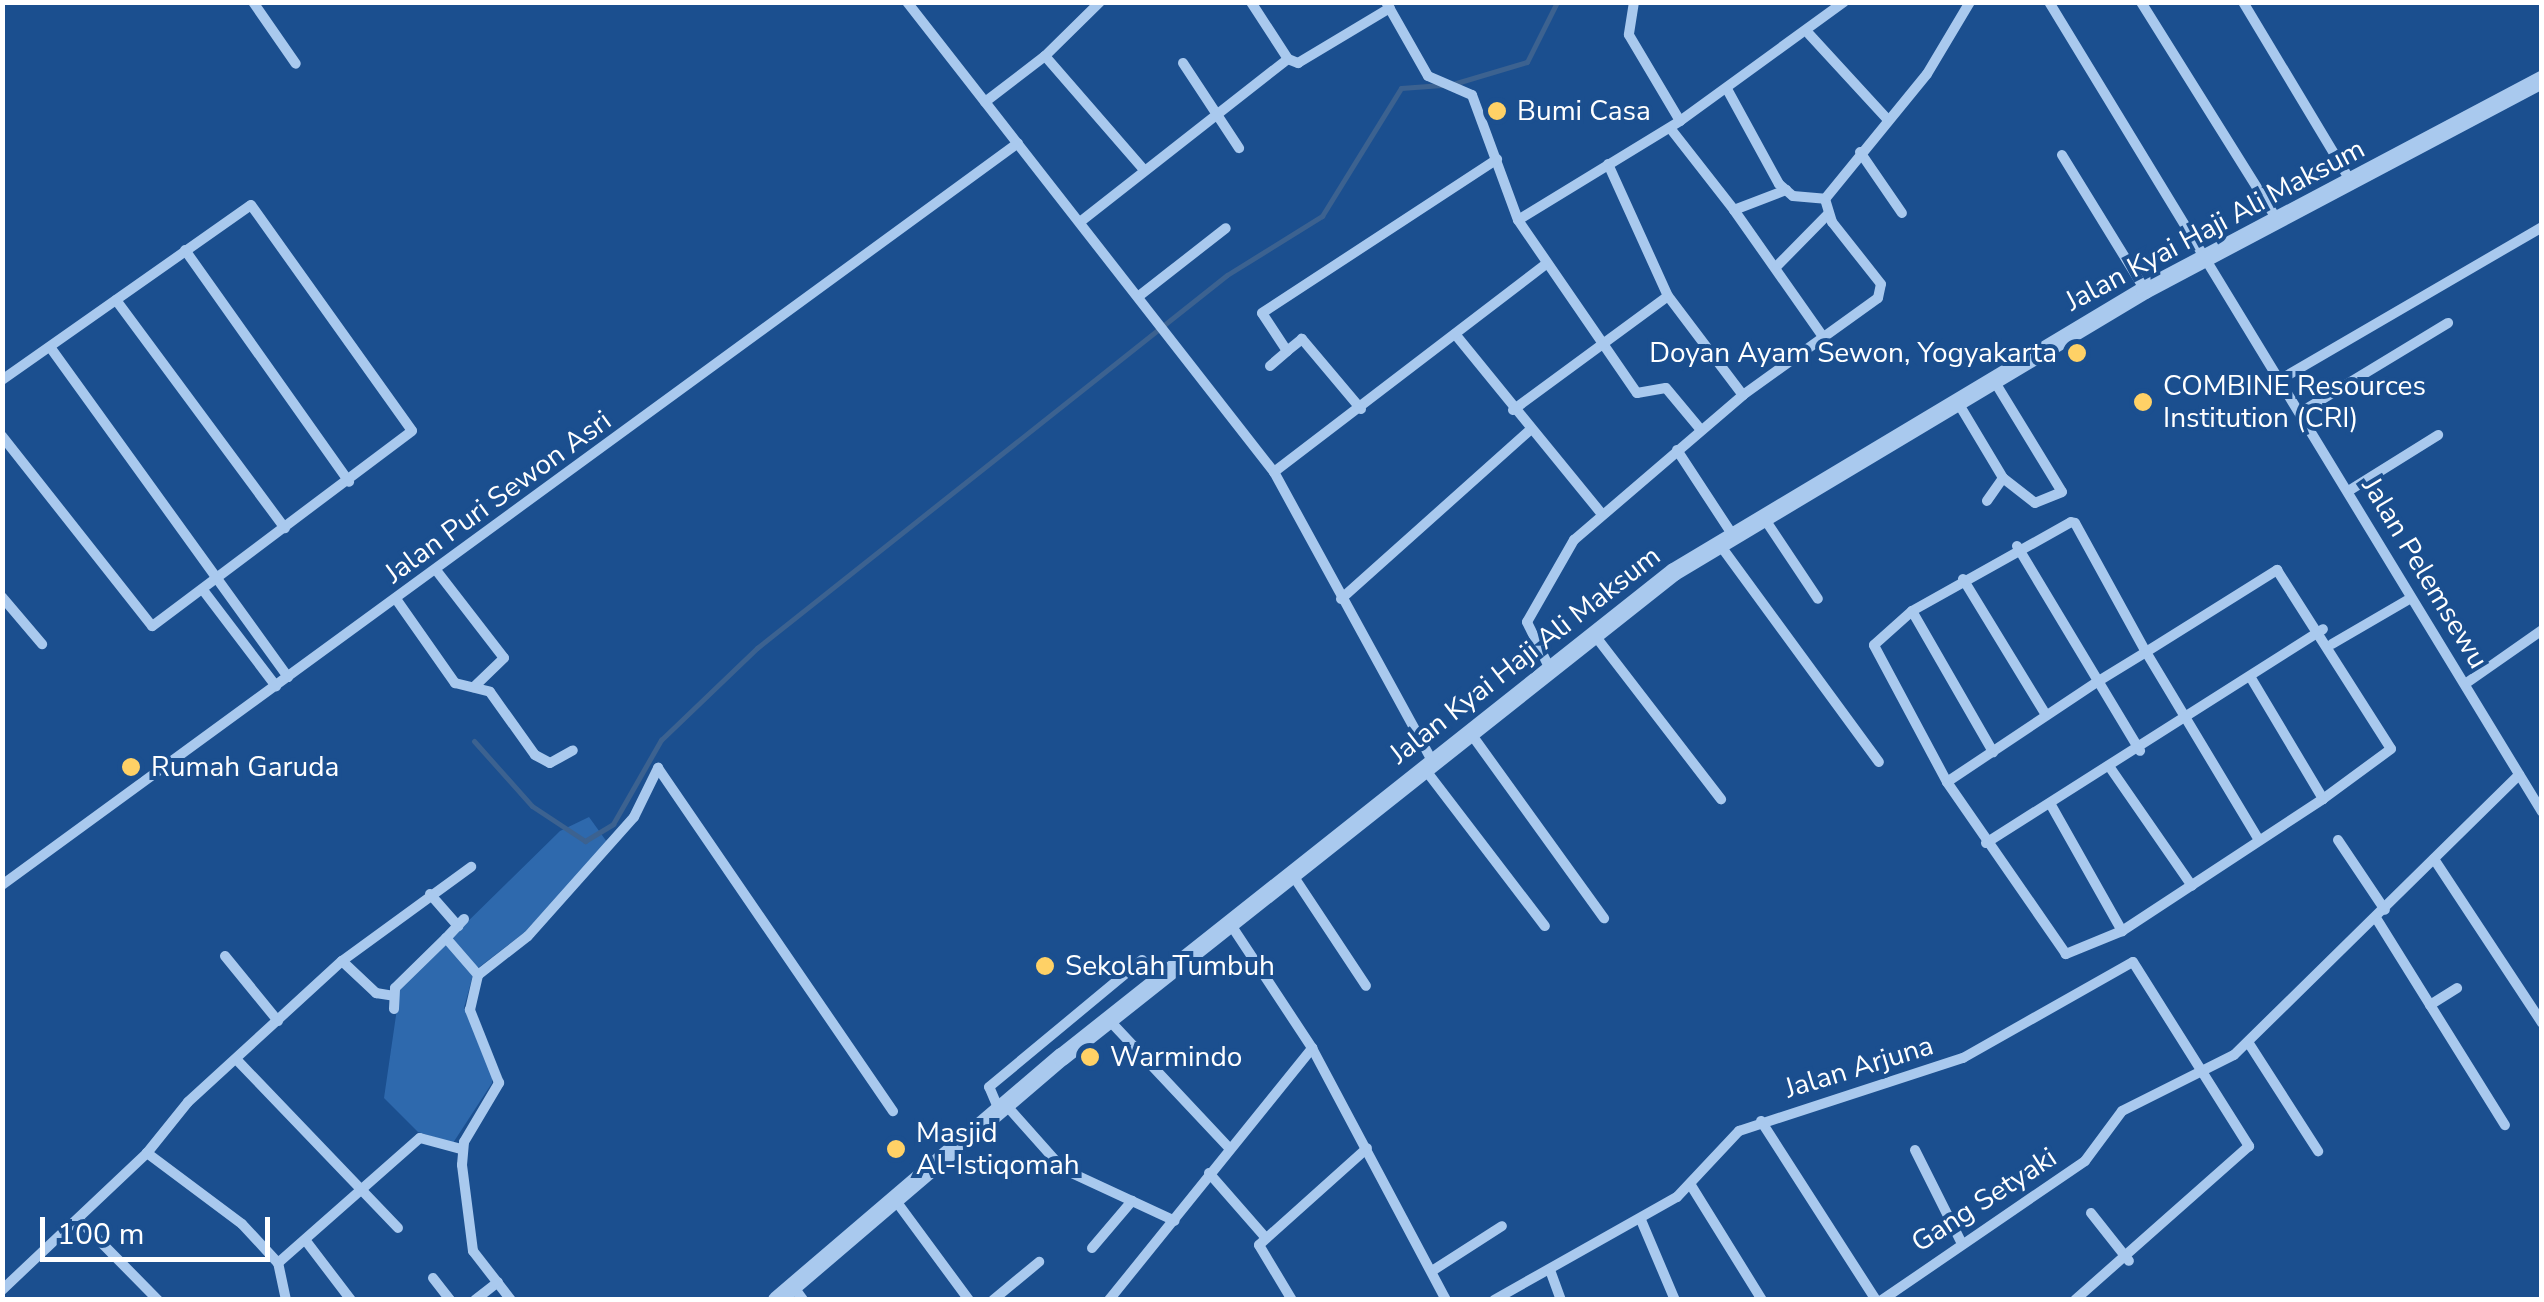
<!DOCTYPE html>
<style>
body{margin:0}
#map{position:relative;width:2544px;height:1302px;overflow:hidden;background:#1b4f8f;font-family:"Nunito Sans",sans-serif}
div>[style]{position:absolute}
.green>*{inset:0;background:#2e69ad}
.stream>*{height:5px;margin:-2.5px;padding:0 2.5px;transform-origin:2.5px;border-radius:2.5px;background:#3c6290}
.minor>*{height:10px;margin:-5px;padding:0 5px;transform-origin:5px;border-radius:5px;background:#a9c9ee}
.tertiary>*{height:18px;margin:-9px;padding:0 9px;transform-origin:9px;border-radius:9px;background:#a9c9ee}
.dots>*{width:28px;height:28px;translate:-50% -50%;box-sizing:border-box;border:5px solid #1b4f8f;border-radius:50%}
span{translate:-50% -50%;white-space:nowrap;text-align:center;line-height:1.15;-webkit-text-stroke:8px #1b4f8f;paint-order:stroke}
.poi-label{font-size:28px;color:#fff}
.left{translate:0 -50%;text-align:left}
.right{translate:-100% -50%;text-align:right}
.street-label{font-size:28px;color:#fff}
.frame{position:absolute;inset:0;border:5px solid #fff;pointer-events:none}
.scale{position:absolute;left:40px;top:1217px;width:230px;height:45px;box-sizing:border-box;border:5px solid #fff;border-top:0;padding-left:12px;font-size:30px;line-height:35px;white-space:nowrap;color:#fff;-webkit-text-stroke:8px #1b4f8f;paint-order:stroke}
</style>
<div id="map">
<div class="green">
<div style="clip-path:polygon(589px 817px,607px 842px,525px 932px,474px 971px,464px 1008px,492px 1058px,492px 1083px,453px 1143px,418px 1132px,384px 1098px,400px 988px,560px 831px)"></div>
</div>
<div class="stream">
<div style="left:1453px;top:84px;width:77px;rotate:-16.6deg"></div>
<div style="left:1527px;top:62px;width:67px;rotate:-63.4deg"></div>
<div style="left:474px;top:741px;width:87px;rotate:48.3deg"></div>
<div style="left:532px;top:806px;width:64px;rotate:33.4deg"></div>
<div style="left:585px;top:841px;width:33px;rotate:-31deg"></div>
<div style="left:613px;top:824px;width:97px;rotate:-60.3deg"></div>
<div style="left:661px;top:740px;width:133px;rotate:-43.8deg"></div>
<div style="left:757px;top:648px;width:600px;rotate:-38.44deg"></div>
<div style="left:1227px;top:275px;width:112px;rotate:-31.8deg"></div>
<div style="left:1322px;top:216px;width:150px;rotate:-58.3deg"></div>
<div style="left:1401px;top:88px;width:41px;rotate:-4.2deg"></div>
</div>
<div class="minor">
<div style="left:253px;top:2px;width:75px;rotate:55.3deg"></div>
<div style="left:907px;top:2px;width:596px;rotate:52.02deg"></div>
<div style="left:1274px;top:472px;width:329px;rotate:61.3deg"></div>
<div style="left:1386px;top:2px;width:85px;rotate:60.4deg"></div>
<div style="left:1428px;top:76px;width:48px;rotate:23.4deg"></div>
<div style="left:1472px;top:95px;width:133px;rotate:69.8deg"></div>
<div style="left:1518px;top:220px;width:210px;rotate:55.5deg"></div>
<div style="left:1637px;top:393px;width:29px;rotate:-10deg"></div>
<div style="left:1666px;top:388px;width:55px;rotate:50.2deg"></div>
<div style="left:1634px;top:2px;width:33px;rotate:99deg"></div>
<div style="left:1629px;top:35px;width:100px;rotate:59.3deg"></div>
<div style="left:2049px;top:2px;width:948px;rotate:58.67deg"></div>
<div style="left:2141px;top:2px;width:257px;rotate:58deg"></div>
<div style="left:2243px;top:2px;width:210px;rotate:59deg"></div>
<div style="left:1809px;top:34px;width:117px;rotate:47.4deg"></div>
<div style="left:1045px;top:56px;width:77px;rotate:-44.5deg"></div>
<div style="left:1288px;top:59px;width:11px;rotate:22deg"></div>
<div style="left:1298px;top:63px;width:107px;rotate:-30.9deg"></div>
<div style="left:1183px;top:63px;width:102px;rotate:56.6deg"></div>
<div style="left:1727px;top:89px;width:108px;rotate:61.3deg"></div>
<div style="left:1779px;top:184px;width:18px;rotate:41deg"></div>
<div style="left:1793px;top:196px;width:32px;rotate:5deg"></div>
<div style="left:985px;top:102px;width:76px;rotate:-37.5deg"></div>
<div style="left:1045px;top:56px;width:151px;rotate:49deg"></div>
<div style="left:1670px;top:128px;width:104px;rotate:52deg"></div>
<div style="left:1734px;top:210px;width:56px;rotate:-21deg"></div>
<div style="left:1860px;top:152px;width:74px;rotate:55.5deg"></div>
<div style="left:2062px;top:155px;width:158px;rotate:58.4deg"></div>
<div style="left:1608px;top:164px;width:145px;rotate:65.6deg"></div>
<div style="left:1668px;top:296px;width:124px;rotate:52.9deg"></div>
<div style="left:1734px;top:210px;width:151px;rotate:54.9deg"></div>
<div style="left:1518px;top:220px;width:190px;rotate:-31.4deg"></div>
<div style="left:1680px;top:121px;width:203px;rotate:-36deg"></div>
<div style="left:1080px;top:222px;width:264px;rotate:-38.1deg"></div>
<div style="left:1288px;top:59px;width:68px;rotate:-123deg"></div>
<div style="left:185px;top:250px;width:284px;rotate:54.7deg"></div>
<div style="left:1777px;top:266px;width:74px;rotate:-45.5deg"></div>
<div style="left:1139px;top:296px;width:110px;rotate:-38deg"></div>
<div style="left:116px;top:300px;width:284px;rotate:53.5deg"></div>
<div style="left:1455px;top:334px;width:231px;rotate:50.8deg"></div>
<div style="left:50px;top:347px;width:407px;rotate:54.2deg"></div>
<div style="left:1270px;top:366px;width:23px;rotate:-41deg"></div>
<div style="left:1993px;top:379px;width:132px;rotate:58.6deg"></div>
<div style="left:2062px;top:492px;width:29px;rotate:158deg"></div>
<div style="left:2035px;top:503px;width:41px;rotate:-142deg"></div>
<div style="left:2281px;top:379px;width:302px;rotate:-30.2deg"></div>
<div style="left:2px;top:380px;width:304px;rotate:-35.1deg"></div>
<div style="left:251px;top:205px;width:277px;rotate:54.5deg"></div>
<div style="left:412px;top:431px;width:325px;rotate:143.1deg"></div>
<div style="left:152px;top:626px;width:242px;rotate:-128.3deg"></div>
<div style="left:1957px;top:401px;width:90px;rotate:59.1deg"></div>
<div style="left:2003px;top:478px;width:28px;rotate:125deg"></div>
<div style="left:1361px;top:409px;width:92px;rotate:-130.1deg"></div>
<div style="left:1302px;top:339px;width:19px;rotate:141deg"></div>
<div style="left:1287px;top:351px;width:45px;rotate:-123.3deg"></div>
<div style="left:1262px;top:313px;width:281px;rotate:-33.2deg"></div>
<div style="left:1513px;top:410px;width:192px;rotate:-36.3deg"></div>
<div style="left:2301px;top:412px;width:172px;rotate:-31.2deg"></div>
<div style="left:1677px;top:450px;width:104px;rotate:56.8deg"></div>
<div style="left:1274px;top:472px;width:342px;rotate:-37.4deg"></div>
<div style="left:2350px;top:490px;width:104px;rotate:-32deg"></div>
<div style="left:1764px;top:518px;width:97px;rotate:56.3deg"></div>
<div style="left:1720px;top:545px;width:269px;rotate:53.8deg"></div>
<div style="left:2017px;top:546px;width:239px;rotate:59deg"></div>
<div style="left:436px;top:570px;width:111px;rotate:52.3deg"></div>
<div style="left:504px;top:658px;width:42px;rotate:136deg"></div>
<div style="left:1963px;top:579px;width:159px;rotate:58.6deg"></div>
<div style="left:203px;top:590px;width:121px;rotate:52.8deg"></div>
<div style="left:2px;top:597px;width:62px;rotate:49.6deg"></div>
<div style="left:396px;top:599px;width:103px;rotate:54.9deg"></div>
<div style="left:455px;top:683px;width:36px;rotate:14deg"></div>
<div style="left:490px;top:692px;width:77px;rotate:54.5deg"></div>
<div style="left:535px;top:755px;width:17px;rotate:28deg"></div>
<div style="left:550px;top:763px;width:26px;rotate:-29deg"></div>
<div style="left:1341px;top:599px;width:251px;rotate:-41.8deg"></div>
<div style="left:1912px;top:611px;width:163px;rotate:60.1deg"></div>
<div style="left:1593px;top:633px;width:210px;rotate:52.4deg"></div>
<div style="left:2332px;top:644px;width:91px;rotate:-30.2deg"></div>
<div style="left:1549px;top:667px;width:50px;rotate:-116.1deg"></div>
<div style="left:1527px;top:622px;width:95px;rotate:-60.2deg"></div>
<div style="left:1574px;top:540px;width:223px;rotate:-40.6deg"></div>
<div style="left:1743px;top:395px;width:166px;rotate:-35.7deg"></div>
<div style="left:1878px;top:298px;width:14px;rotate:-78deg"></div>
<div style="left:1881px;top:284px;width:79px;rotate:-128.3deg"></div>
<div style="left:1832px;top:222px;width:24px;rotate:-107deg"></div>
<div style="left:1825px;top:199px;width:161px;rotate:-50.8deg"></div>
<div style="left:1927px;top:74px;width:84px;rotate:-59.2deg"></div>
<div style="left:2251px;top:678px;width:141px;rotate:59.2deg"></div>
<div style="left:2465px;top:684px;width:94px;rotate:-35deg"></div>
<div style="left:1469px;top:731px;width:231px;rotate:54.2deg"></div>
<div style="left:1424px;top:768px;width:199px;rotate:52.6deg"></div>
<div style="left:2111px;top:769px;width:142px;rotate:55.3deg"></div>
<div style="left:1947px;top:782px;width:180px;rotate:-33.7deg"></div>
<div style="left:2097px;top:682px;width:57px;rotate:-31.5deg"></div>
<div style="left:2146px;top:652px;width:155px;rotate:-32deg"></div>
<div style="left:2277px;top:570px;width:212px;rotate:57.5deg"></div>
<div style="left:2391px;top:749px;width:84px;rotate:143.7deg"></div>
<div style="left:2323px;top:799px;width:240px;rotate:146.7deg"></div>
<div style="left:2122px;top:931px;width:61px;rotate:157.7deg"></div>
<div style="left:2066px;top:954px;width:209px;rotate:-124.7deg"></div>
<div style="left:1947px;top:782px;width:155px;rotate:-118.1deg"></div>
<div style="left:1874px;top:645px;width:51px;rotate:-41.8deg"></div>
<div style="left:1912px;top:611px;width:182px;rotate:-29.2deg"></div>
<div style="left:2071px;top:522px;width:4px;rotate:14deg"></div>
<div style="left:2075px;top:523px;width:147px;rotate:61.2deg"></div>
<div style="left:2146px;top:652px;width:219px;rotate:59deg"></div>
<div style="left:2051px;top:805px;width:145px;rotate:60.6deg"></div>
<div style="left:2338px;top:840px;width:84px;rotate:56.1deg"></div>
<div style="left:1986px;top:843px;width:399px;rotate:-32.4deg"></div>
<div style="left:2434px;top:859px;width:196px;rotate:56.6deg"></div>
<div style="left:1292px;top:874px;width:134px;rotate:56.5deg"></div>
<div style="left:2px;top:885px;width:1258px;rotate:-36.14deg"></div>
<div style="left:430px;top:894px;width:43px;rotate:48.8deg"></div>
<div style="left:2376px;top:918px;width:244px;rotate:58.1deg"></div>
<div style="left:464px;top:919px;width:26px;rotate:133deg"></div>
<div style="left:446px;top:938px;width:49px;rotate:49.1deg"></div>
<div style="left:1231px;top:925px;width:147px;rotate:56.6deg"></div>
<div style="left:1312px;top:1048px;width:285px;rotate:62deg"></div>
<div style="left:225px;top:956px;width:84px;rotate:50.8deg"></div>
<div style="left:342px;top:961px;width:47px;rotate:43.3deg"></div>
<div style="left:376px;top:993px;width:18px;rotate:9deg"></div>
<div style="left:2430px;top:1005px;width:32px;rotate:-32deg"></div>
<div style="left:394px;top:1009px;width:21px;rotate:-87deg"></div>
<div style="left:395px;top:988px;width:71px;rotate:-44.4deg"></div>
<div style="left:1109px;top:1020px;width:175px;rotate:46.8deg"></div>
<div style="left:2248px;top:1042px;width:130px;rotate:57.3deg"></div>
<div style="left:236px;top:1059px;width:234px;rotate:46.2deg"></div>
<div style="left:1006px;top:1105px;width:86px;rotate:48.3deg"></div>
<div style="left:1063px;top:1169px;width:123px;rotate:24.9deg"></div>
<div style="left:999px;top:1110px;width:25px;rotate:-113deg"></div>
<div style="left:989px;top:1087px;width:199px;rotate:-39.7deg"></div>
<div style="left:1761px;top:1121px;width:213px;rotate:57.3deg"></div>
<div style="left:1915px;top:1150px;width:101px;rotate:63.4deg"></div>
<div style="left:1209px;top:1173px;width:85px;rotate:48.8deg"></div>
<div style="left:1692px;top:1187px;width:133px;rotate:58.2deg"></div>
<div style="left:893px;top:1197px;width:128px;rotate:53.6deg"></div>
<div style="left:2091px;top:1213px;width:61px;rotate:51.6deg"></div>
<div style="left:78px;top:1219px;width:114px;rotate:45.4deg"></div>
<div style="left:1641px;top:1220px;width:87px;rotate:67deg"></div>
<div style="left:306px;top:1241px;width:74px;rotate:52.7deg"></div>
<div style="left:1092px;top:1248px;width:62px;rotate:-49.6deg"></div>
<div style="left:278px;top:1263px;width:53px;rotate:-132.7deg"></div>
<div style="left:242px;top:1224px;width:119px;rotate:-143.2deg"></div>
<div style="left:147px;top:1153px;width:65px;rotate:-51.2deg"></div>
<div style="left:188px;top:1102px;width:209px;rotate:-42.5deg"></div>
<div style="left:342px;top:961px;width:160px;rotate:-36.1deg"></div>
<div style="left:1550px;top:1270px;width:32px;rotate:70deg"></div>
<div style="left:1432px;top:1271px;width:83px;rotate:-32.7deg"></div>
<div style="left:433px;top:1278px;width:28px;rotate:52deg"></div>
<div style="left:793px;top:1286px;width:17px;rotate:54deg"></div>
<div style="left:2px;top:1290px;width:199px;rotate:-43.4deg"></div>
<div style="left:286px;top:1300px;width:38px;rotate:-102deg"></div>
<div style="left:278px;top:1263px;width:189px;rotate:-41.4deg"></div>
<div style="left:420px;top:1138px;width:42px;rotate:15deg"></div>
<div style="left:475px;top:1300px;width:29px;rotate:-38deg"></div>
<div style="left:511px;top:1300px;width:62px;rotate:-127.8deg"></div>
<div style="left:473px;top:1251px;width:87px;rotate:-97.3deg"></div>
<div style="left:462px;top:1165px;width:23px;rotate:-85deg"></div>
<div style="left:464px;top:1142px;width:69px;rotate:-59.3deg"></div>
<div style="left:499px;top:1083px;width:79px;rotate:-111.7deg"></div>
<div style="left:470px;top:1010px;width:36px;rotate:-77deg"></div>
<div style="left:478px;top:975px;width:63px;rotate:-38deg"></div>
<div style="left:528px;top:936px;width:159px;rotate:-48.3deg"></div>
<div style="left:634px;top:817px;width:55px;rotate:-63.9deg"></div>
<div style="left:658px;top:768px;width:416px;rotate:55.6deg"></div>
<div style="left:993px;top:1300px;width:60px;rotate:-39.6deg"></div>
<div style="left:1109px;top:1300px;width:324px;rotate:-51.1deg"></div>
<div style="left:1292px;top:1300px;width:64px;rotate:-121deg"></div>
<div style="left:1259px;top:1245px;width:145px;rotate:-41.9deg"></div>
<div style="left:1494px;top:1300px;width:210px;rotate:-29.4deg"></div>
<div style="left:1677px;top:1197px;width:91px;rotate:-46.8deg"></div>
<div style="left:1739px;top:1131px;width:236px;rotate:-18.1deg"></div>
<div style="left:1963px;top:1058px;width:195px;rotate:-29.5deg"></div>
<div style="left:2133px;top:962px;width:218px;rotate:57.8deg"></div>
<div style="left:2249px;top:1146px;width:232px;rotate:138.5deg"></div>
<div style="left:1882px;top:1300px;width:246px;rotate:-34.4deg"></div>
<div style="left:2085px;top:1161px;width:62px;rotate:-53.5deg"></div>
<div style="left:2122px;top:1111px;width:125px;rotate:-26.6deg"></div>
<div style="left:2234px;top:1055px;width:400px;rotate:-44.5deg"></div>
</div>
<div class="tertiary">
<div style="left:777px;top:1300px;width:375px;rotate:-40.5deg"></div>
<div style="left:1062px;top:1057px;width:781px;rotate:-38.4deg"></div>
<div style="left:1674px;top:572px;width:549px;rotate:-30.91deg"></div>
<div style="left:2145px;top:290px;width:449px;rotate:-27.9deg"></div>
</div>
<div class="dots">
<div style="left:1497px;top:111px;background:#ffd166"></div>
<div style="left:2077px;top:353px;background:#ffd166"></div>
<div style="left:2143px;top:402px;background:#ffd166"></div>
<div style="left:131px;top:767px;background:#ffd166"></div>
<div style="left:1045px;top:966px;background:#ffd166"></div>
<div style="left:1090px;top:1057px;background:#ffd166"></div>
<div style="left:896px;top:1149px;background:#ffd166"></div>
</div>
<div class="poi-label">
<span class="left" style="left:1517px;top:111px">Bumi Casa</span>
<span class="right" style="left:2057px;top:353px">Doyan Ayam Sewon, Yogyakarta</span>
<span class="left" style="left:2163px;top:402px">COMBINE Resources<br>Institution (CRI)</span>
<span class="left" style="left:151px;top:767px">Rumah Garuda</span>
<span class="left" style="left:1065px;top:966px">Sekolah Tumbuh</span>
<span class="left" style="left:1110px;top:1057px">Warmindo</span>
<span class="left" style="left:916px;top:1149px">Masjid<br>Al-Istiqomah</span>
</div>
<div class="street-label">
<span style="left:2215px;top:225px;rotate:-28deg">Jalan Kyai Haji Ali Maksum</span>
<span style="left:498px;top:497px;rotate:-36deg">Jalan Puri Sewon Asri</span>
<span style="left:2425px;top:573px;rotate:59deg">Jalan Pelemsewu</span>
<span style="left:1525px;top:655px;rotate:-38deg">Jalan Kyai Haji Ali Maksum</span>
<span style="left:1859px;top:1067px;rotate:-17deg">Jalan Arjuna</span>
<span style="left:1984px;top:1200px;rotate:-33deg">Gang Setyaki</span>
</div>
<div class="frame"></div>
<div class="scale">100 m</div>
</div>
